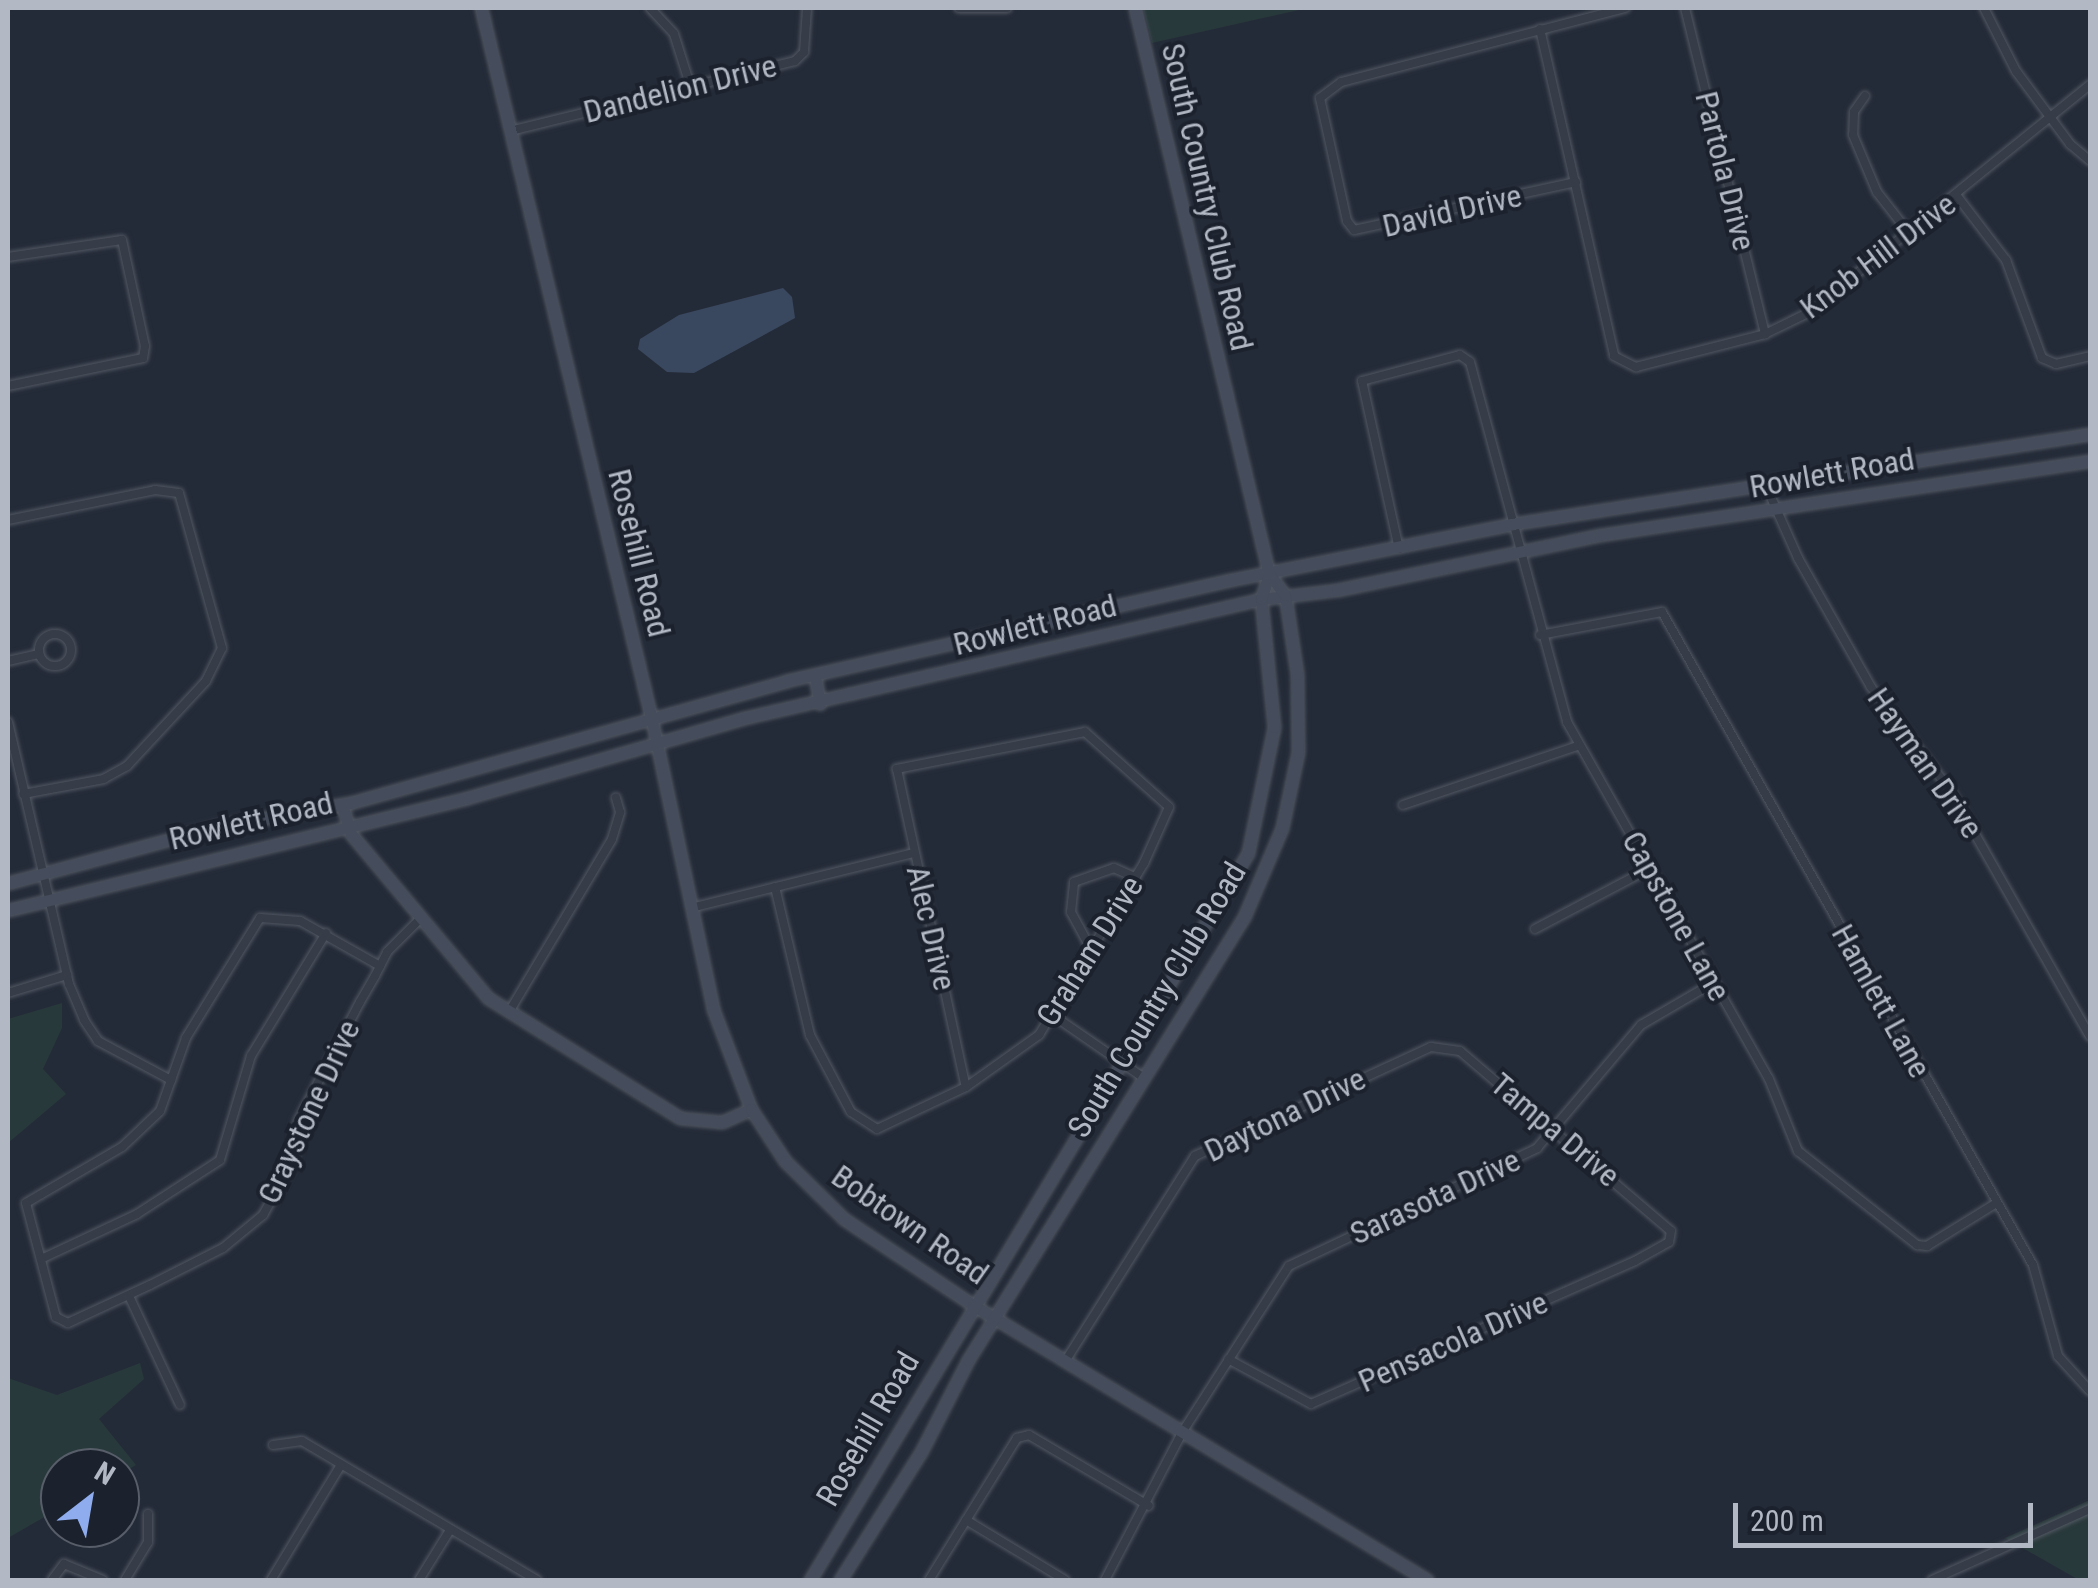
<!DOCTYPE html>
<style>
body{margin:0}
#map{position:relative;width:2098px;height:1588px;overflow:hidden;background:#242b38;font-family:"Roboto Condensed",sans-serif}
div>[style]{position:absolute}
.green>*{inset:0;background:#28393b}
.water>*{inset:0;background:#3a485f}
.roads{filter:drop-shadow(0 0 2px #525863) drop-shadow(0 0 2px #525863)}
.street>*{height:8px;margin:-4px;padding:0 4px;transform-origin:4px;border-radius:4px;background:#373d48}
.street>.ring{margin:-4px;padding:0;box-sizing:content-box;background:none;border:8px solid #373d48;border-radius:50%}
.secondary>*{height:11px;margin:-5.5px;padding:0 5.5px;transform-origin:5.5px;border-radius:5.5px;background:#454c5b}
span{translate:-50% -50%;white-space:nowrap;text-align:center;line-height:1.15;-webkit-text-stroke:8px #1c222d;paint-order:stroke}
.street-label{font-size:32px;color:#b2b8c4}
.frame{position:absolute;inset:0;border:10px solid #b2b8c4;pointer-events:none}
.north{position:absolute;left:40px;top:1448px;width:100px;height:100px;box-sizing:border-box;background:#1c222d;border:2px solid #585e69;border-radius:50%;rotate:31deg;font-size:28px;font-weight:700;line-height:40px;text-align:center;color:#b2b8c4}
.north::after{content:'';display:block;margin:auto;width:35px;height:45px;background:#8eacee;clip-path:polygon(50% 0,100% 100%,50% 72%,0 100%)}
.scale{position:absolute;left:1733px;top:1503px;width:300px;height:45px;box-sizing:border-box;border:5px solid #b2b8c4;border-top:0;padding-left:12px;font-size:30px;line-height:35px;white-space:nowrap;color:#b2b8c4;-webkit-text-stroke:8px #1c222d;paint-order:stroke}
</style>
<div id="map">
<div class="green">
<div style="clip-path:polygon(1143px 8px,1308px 8px,1152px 43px)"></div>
<div style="clip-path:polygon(62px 1003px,62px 1028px,43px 1069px,66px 1094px,8px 1143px,8px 1019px)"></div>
<div style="clip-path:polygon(140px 1363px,144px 1379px,99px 1419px,136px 1465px,120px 1474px,120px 1468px,60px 1468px,60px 1508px,8px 1538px,8px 1378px,57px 1395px)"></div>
<div style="clip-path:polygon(2090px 1500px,2090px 1580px,2079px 1580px,2005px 1538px)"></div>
</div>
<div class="water">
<div style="clip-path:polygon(783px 288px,792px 297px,795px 318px,694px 373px,667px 372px,638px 349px,640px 339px,679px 315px)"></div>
</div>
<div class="roads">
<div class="street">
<div style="left:650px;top:8px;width:35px;rotate:47deg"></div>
<div style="left:674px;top:34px;width:57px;rotate:72.5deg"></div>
<div style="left:959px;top:8px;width:48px"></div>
<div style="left:1685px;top:8px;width:336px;rotate:76.2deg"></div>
<div style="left:1984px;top:8px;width:71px;rotate:63.1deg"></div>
<div style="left:2016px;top:71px;width:91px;rotate:53.5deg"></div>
<div style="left:2070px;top:144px;width:26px;rotate:40deg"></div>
<div style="left:1540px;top:29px;width:335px;rotate:77.2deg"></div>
<div style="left:1614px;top:356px;width:25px;rotate:27deg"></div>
<div style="left:1636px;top:367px;width:133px;rotate:-14.3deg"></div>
<div style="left:1765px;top:334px;width:48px;rotate:-26deg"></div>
<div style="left:1808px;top:313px;width:363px;rotate:-39deg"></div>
<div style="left:1865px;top:96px;width:19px;rotate:125deg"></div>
<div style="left:1854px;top:112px;width:23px;rotate:92deg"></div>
<div style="left:1853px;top:135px;width:62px;rotate:67.2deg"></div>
<div style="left:1877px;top:192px;width:52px;rotate:52deg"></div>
<div style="left:510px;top:131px;width:293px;rotate:-13.8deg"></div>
<div style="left:795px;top:61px;width:13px;rotate:-45deg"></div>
<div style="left:804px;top:52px;width:44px;rotate:-86.1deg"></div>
<div style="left:1576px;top:182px;width:227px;rotate:167.8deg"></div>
<div style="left:1354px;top:230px;width:11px;rotate:-128deg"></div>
<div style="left:1347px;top:221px;width:126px;rotate:-102.4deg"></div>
<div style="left:1320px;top:98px;width:26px;rotate:-37deg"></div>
<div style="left:1341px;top:82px;width:294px;rotate:-14.6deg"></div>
<div style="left:1957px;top:196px;width:81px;rotate:52.6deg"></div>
<div style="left:2006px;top:260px;width:104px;rotate:69.8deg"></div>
<div style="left:2042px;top:358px;width:15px;rotate:23deg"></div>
<div style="left:2056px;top:364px;width:35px;rotate:-13deg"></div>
<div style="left:8px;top:257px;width:115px;rotate:-8.5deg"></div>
<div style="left:122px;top:240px;width:108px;rotate:77.8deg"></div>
<div style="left:145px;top:346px;width:12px;rotate:99deg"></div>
<div style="left:143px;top:358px;width:138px;rotate:168.3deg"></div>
<div style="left:1766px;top:486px;width:79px;rotate:66deg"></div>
<div style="left:1798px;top:558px;width:148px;rotate:60.5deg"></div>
<div style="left:1871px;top:687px;width:130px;rotate:52.5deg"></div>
<div style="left:1950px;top:790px;width:283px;rotate:60.4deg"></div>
<div style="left:8px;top:520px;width:150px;rotate:-11.5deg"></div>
<div style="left:155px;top:490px;width:24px;rotate:7deg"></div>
<div style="left:179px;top:493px;width:161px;rotate:74.5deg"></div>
<div style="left:222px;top:648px;width:37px;rotate:116deg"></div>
<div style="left:206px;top:681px;width:116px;rotate:132.9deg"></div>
<div style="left:127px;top:766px;width:26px;rotate:151deg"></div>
<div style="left:104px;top:779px;width:82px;rotate:169.5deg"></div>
<div style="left:1399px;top:549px;width:172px;rotate:-102.4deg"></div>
<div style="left:1362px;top:381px;width:101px;rotate:-14.9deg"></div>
<div style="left:1460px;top:355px;width:12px;rotate:35deg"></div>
<div style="left:1470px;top:362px;width:373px;rotate:74.9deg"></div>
<div style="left:1567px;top:722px;width:410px;rotate:60.5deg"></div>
<div style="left:1769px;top:1079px;width:78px;rotate:68.1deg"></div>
<div style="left:1798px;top:1151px;width:152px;rotate:38.3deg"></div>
<div style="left:1917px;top:1245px;width:10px;rotate:6deg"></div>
<div style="left:1927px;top:1246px;width:80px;rotate:-31.7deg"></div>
<div class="ring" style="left:39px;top:634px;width:24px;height:24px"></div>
<div style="left:1540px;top:635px;width:124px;rotate:-10.7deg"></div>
<div style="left:1662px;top:612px;width:751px;rotate:60.4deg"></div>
<div style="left:2033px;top:1265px;width:94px;rotate:74.6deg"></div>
<div style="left:2058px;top:1356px;width:47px;rotate:47.6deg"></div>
<div style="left:8px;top:661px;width:32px;rotate:-13deg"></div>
<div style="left:8px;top:722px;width:269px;rotate:76.9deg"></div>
<div style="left:69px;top:984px;width:39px;rotate:67deg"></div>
<div style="left:84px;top:1020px;width:25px;rotate:56deg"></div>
<div style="left:98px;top:1041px;width:83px;rotate:28.1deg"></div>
<div style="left:1403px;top:805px;width:184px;rotate:-18.7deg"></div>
<div style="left:775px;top:887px;width:152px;rotate:76.7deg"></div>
<div style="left:810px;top:1035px;width:87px;rotate:62deg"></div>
<div style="left:851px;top:1112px;width:31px;rotate:33deg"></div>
<div style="left:877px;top:1129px;width:98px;rotate:-25.3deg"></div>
<div style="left:966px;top:1087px;width:90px;rotate:-35.5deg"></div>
<div style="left:1039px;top:1035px;width:202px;rotate:-58.6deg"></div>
<div style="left:1144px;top:863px;width:61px;rotate:-65.9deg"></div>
<div style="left:1169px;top:807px;width:113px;rotate:-138.2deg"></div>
<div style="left:1085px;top:732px;width:192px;rotate:168.9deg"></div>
<div style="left:897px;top:769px;width:325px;rotate:77.8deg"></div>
<div style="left:691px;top:908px;width:229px;rotate:-13.9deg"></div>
<div style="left:1535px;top:929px;width:129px;rotate:-27.8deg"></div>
<div style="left:1091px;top:949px;width:42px;rotate:-118.4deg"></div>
<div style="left:1071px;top:912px;width:30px;rotate:-84deg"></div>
<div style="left:1074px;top:882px;width:42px;rotate:-19.3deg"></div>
<div style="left:1114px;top:868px;width:24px;rotate:24deg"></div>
<div style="left:380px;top:966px;width:92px;rotate:-150.6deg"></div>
<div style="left:300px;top:921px;width:40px;rotate:-175.7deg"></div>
<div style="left:260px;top:918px;width:141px;rotate:121.7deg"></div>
<div style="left:186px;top:1038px;width:77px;rotate:109.6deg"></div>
<div style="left:160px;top:1111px;width:52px;rotate:136.5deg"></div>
<div style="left:122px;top:1147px;width:111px;rotate:149.7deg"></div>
<div style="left:26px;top:1203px;width:118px;rotate:75.3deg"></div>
<div style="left:56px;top:1317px;width:13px;rotate:27deg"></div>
<div style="left:68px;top:1323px;width:90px;rotate:-24.9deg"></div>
<div style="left:150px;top:1285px;width:82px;rotate:-26.9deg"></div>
<div style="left:223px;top:1248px;width:52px;rotate:-39.5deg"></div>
<div style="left:263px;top:1215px;width:64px;rotate:-61deg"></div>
<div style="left:294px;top:1159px;width:38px;rotate:-84deg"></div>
<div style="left:298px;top:1121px;width:134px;rotate:-62.5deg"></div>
<div style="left:360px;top:1002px;width:30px;rotate:-60deg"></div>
<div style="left:375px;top:976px;width:27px;rotate:-63deg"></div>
<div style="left:387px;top:952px;width:45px;rotate:-45deg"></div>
<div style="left:8px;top:993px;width:62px;rotate:-17deg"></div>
<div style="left:509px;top:1012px;width:201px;rotate:-59.2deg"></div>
<div style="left:612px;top:839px;width:28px;rotate:-73deg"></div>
<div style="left:620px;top:812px;width:15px;rotate:-106deg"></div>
<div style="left:1054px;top:1016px;width:109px;rotate:34.6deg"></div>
<div style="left:41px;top:1259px;width:106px;rotate:-25.1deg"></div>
<div style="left:137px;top:1214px;width:99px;rotate:-33deg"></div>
<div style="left:220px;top:1160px;width:109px;rotate:-73.4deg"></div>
<div style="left:251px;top:1056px;width:144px;rotate:-58.6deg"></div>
<div style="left:129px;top:1296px;width:120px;rotate:64.9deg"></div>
<div style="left:1066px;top:1360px;width:241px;rotate:-57.7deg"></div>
<div style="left:1195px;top:1156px;width:260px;rotate:-24.8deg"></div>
<div style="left:1431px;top:1047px;width:29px;rotate:8deg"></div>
<div style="left:1460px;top:1051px;width:277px;rotate:40.5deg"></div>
<div style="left:1671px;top:1231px;width:11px;rotate:100deg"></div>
<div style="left:1669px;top:1242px;width:39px;rotate:151deg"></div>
<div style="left:1635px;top:1261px;width:354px;rotate:156.2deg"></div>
<div style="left:1311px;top:1404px;width:94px;rotate:-151.5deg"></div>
<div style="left:273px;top:1445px;width:29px;rotate:-8deg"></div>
<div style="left:302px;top:1441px;width:273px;rotate:30.6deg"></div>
<div style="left:966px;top:1520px;width:116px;rotate:31.2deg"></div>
<div style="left:52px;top:1580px;width:20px;rotate:-53deg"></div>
<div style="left:64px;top:1564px;width:42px;rotate:22.3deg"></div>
<div style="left:125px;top:1580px;width:44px;rotate:-58.8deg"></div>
<div style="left:148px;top:1542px;width:28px;rotate:-90deg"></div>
<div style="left:271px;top:1580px;width:135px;rotate:-58.7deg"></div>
<div style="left:419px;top:1580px;width:59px;rotate:-58.2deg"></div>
<div style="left:929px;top:1580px;width:167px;rotate:-58.2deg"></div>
<div style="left:1017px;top:1438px;width:12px;rotate:-14deg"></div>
<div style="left:1029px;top:1435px;width:139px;rotate:30.6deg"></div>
<div style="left:1105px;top:1580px;width:168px;rotate:-62.4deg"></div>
<div style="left:1183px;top:1431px;width:196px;rotate:-57.3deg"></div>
<div style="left:1289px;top:1266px;width:275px;rotate:-25.4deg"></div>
<div style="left:1537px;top:1148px;width:161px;rotate:-49.8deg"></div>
<div style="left:1641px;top:1025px;width:83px;rotate:-30.3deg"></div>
<div style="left:1932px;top:1580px;width:173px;rotate:-24.2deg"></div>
</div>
<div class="secondary">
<div style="left:481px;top:8px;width:733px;rotate:76.51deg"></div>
<div style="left:652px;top:721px;width:294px;rotate:78deg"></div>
<div style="left:713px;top:1009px;width:107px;rotate:69.2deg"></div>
<div style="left:815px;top:676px;width:28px;rotate:80deg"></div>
<div style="left:342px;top:805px;width:30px;rotate:73deg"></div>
<div style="left:351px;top:834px;width:214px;rotate:50.1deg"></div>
<div style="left:488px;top:998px;width:226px;rotate:32deg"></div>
<div style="left:680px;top:1118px;width:42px;rotate:5.4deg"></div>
<div style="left:722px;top:1122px;width:32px;rotate:-24deg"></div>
<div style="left:751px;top:1109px;width:62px;rotate:56.8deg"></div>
<div style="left:785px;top:1161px;width:83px;rotate:44.5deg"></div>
<div style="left:844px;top:1219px;width:155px;rotate:33.7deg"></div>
<div style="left:973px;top:1305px;width:531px;rotate:31.2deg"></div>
<div style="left:8px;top:883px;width:214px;rotate:-15.1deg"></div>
<div style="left:215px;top:827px;width:137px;rotate:-10.1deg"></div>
<div style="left:350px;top:803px;width:453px;rotate:-15.6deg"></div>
<div style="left:786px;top:681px;width:455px;rotate:-12.8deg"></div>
<div style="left:1230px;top:580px;width:288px;rotate:-11.2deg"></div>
<div style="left:1512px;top:524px;width:585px;rotate:-8.85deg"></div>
<div style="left:8px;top:910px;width:472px;rotate:-13.7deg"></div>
<div style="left:467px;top:798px;width:288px;rotate:-16.1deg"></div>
<div style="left:744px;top:718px;width:531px;rotate:-12.96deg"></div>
<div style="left:1261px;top:599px;width:77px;rotate:-6.8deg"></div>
<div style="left:1337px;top:590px;width:269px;rotate:-11.8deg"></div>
<div style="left:1600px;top:535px;width:496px;rotate:-8.6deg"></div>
<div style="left:810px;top:1580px;width:849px;rotate:-58.93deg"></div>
<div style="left:1248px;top:853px;width:129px;rotate:-78.3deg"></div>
<div style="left:1274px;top:727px;width:129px;rotate:-95.8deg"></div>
<div style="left:1261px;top:599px;width:26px;rotate:-72deg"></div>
<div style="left:840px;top:1580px;width:151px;rotate:-57.7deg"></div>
<div style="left:921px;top:1452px;width:103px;rotate:-62.9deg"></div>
<div style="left:968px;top:1360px;width:522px;rotate:-58.08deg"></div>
<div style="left:1244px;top:917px;width:97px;rotate:-66.9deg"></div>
<div style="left:1282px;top:828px;width:78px;rotate:-78.1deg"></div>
<div style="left:1298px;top:752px;width:78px;rotate:-90.7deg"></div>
<div style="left:1297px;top:674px;width:80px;rotate:-98.6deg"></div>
<div style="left:1285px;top:595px;width:26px;rotate:-127deg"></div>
<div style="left:1269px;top:574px;width:582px;rotate:-103.32deg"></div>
</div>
</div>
<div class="street-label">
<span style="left:680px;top:89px;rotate:-14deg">Dandelion Drive</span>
<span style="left:1725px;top:171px;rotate:76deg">Partola Drive</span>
<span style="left:1207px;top:197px;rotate:77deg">South Country Club Road</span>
<span style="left:1452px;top:211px;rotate:-13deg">David Drive</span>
<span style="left:1878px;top:256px;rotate:-37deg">Knob Hill Drive</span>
<span style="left:1832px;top:473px;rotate:-10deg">Rowlett Road</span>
<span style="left:639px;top:553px;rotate:76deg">Rosehill Road</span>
<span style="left:1035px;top:625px;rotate:-14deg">Rowlett Road</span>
<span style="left:1925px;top:763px;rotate:55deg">Hayman Drive</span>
<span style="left:251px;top:821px;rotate:-13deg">Rowlett Road</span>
<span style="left:1676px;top:916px;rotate:61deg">Capstone Lane</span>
<span style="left:931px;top:928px;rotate:77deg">Alec Drive</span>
<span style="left:1090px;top:951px;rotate:-58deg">Graham Drive</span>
<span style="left:1157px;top:1000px;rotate:-59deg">South Country Club Road</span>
<span style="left:1881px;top:1001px;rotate:61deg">Hamlett Lane</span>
<span style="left:309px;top:1112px;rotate:-65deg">Graystone Drive</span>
<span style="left:1285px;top:1115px;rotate:-26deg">Daytona Drive</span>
<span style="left:1555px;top:1130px;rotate:40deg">Tampa Drive</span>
<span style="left:1435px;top:1197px;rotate:-25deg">Sarasota Drive</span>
<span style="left:910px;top:1225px;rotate:35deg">Bobtown Road</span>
<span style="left:1453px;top:1342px;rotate:-24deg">Pensacola Drive</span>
<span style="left:868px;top:1429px;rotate:-60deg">Rosehill Road</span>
</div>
<div class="frame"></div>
<div class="north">N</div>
<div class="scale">200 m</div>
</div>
